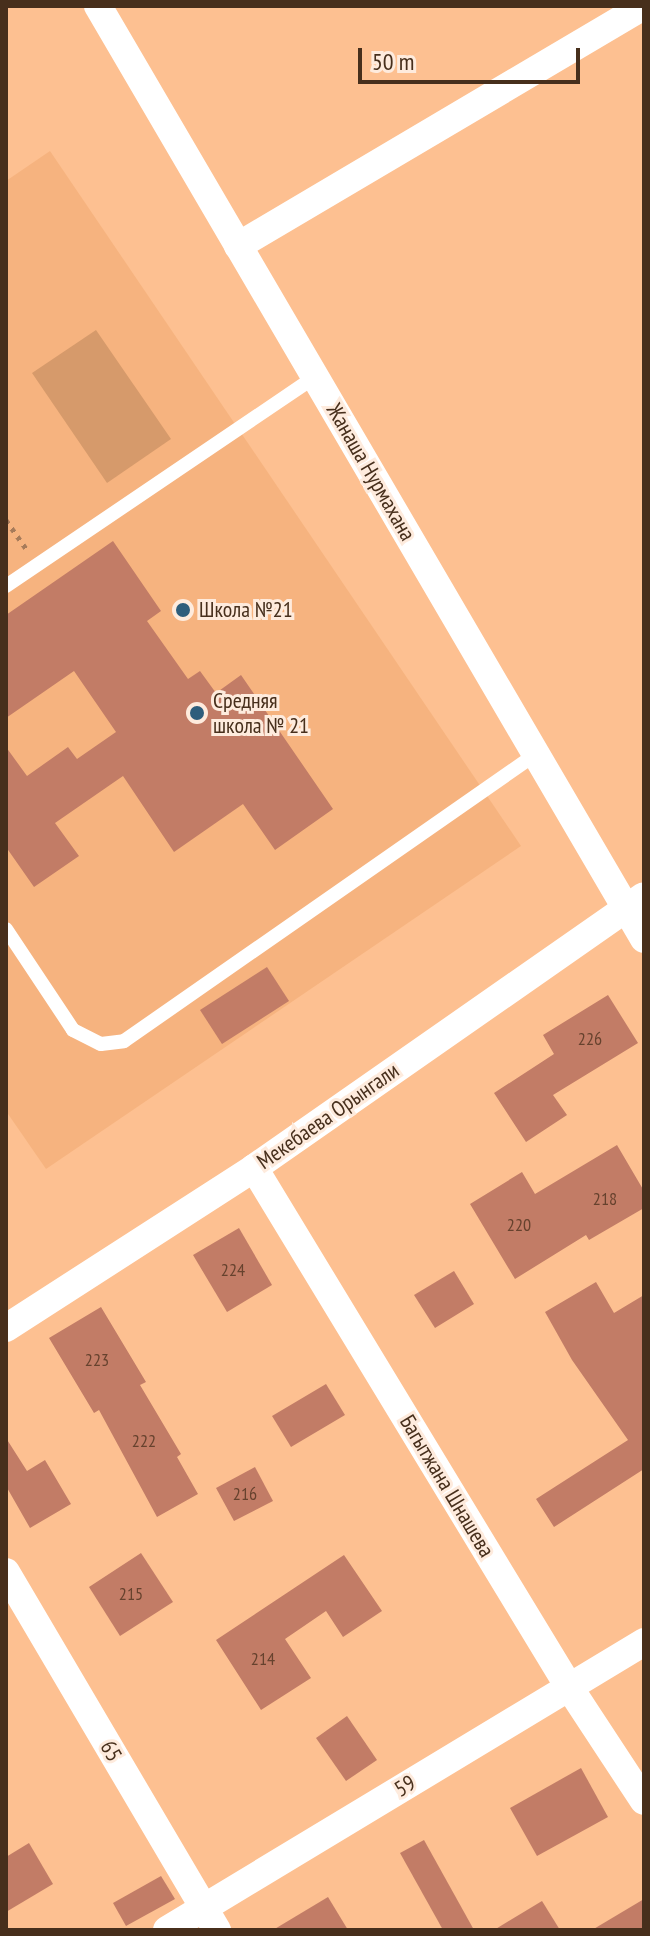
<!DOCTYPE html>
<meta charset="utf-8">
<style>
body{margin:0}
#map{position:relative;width:650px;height:1936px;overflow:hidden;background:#fdc091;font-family:"PT Sans Narrow",sans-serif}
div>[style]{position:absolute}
.built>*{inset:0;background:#f6b37f}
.green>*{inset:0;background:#d69a6b}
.building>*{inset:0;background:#c27c66}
.path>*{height:5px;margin-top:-2.5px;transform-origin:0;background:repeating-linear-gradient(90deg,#a77b5a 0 4px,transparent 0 10px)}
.lane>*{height:14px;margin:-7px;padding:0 7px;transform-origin:7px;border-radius:7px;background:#fff}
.street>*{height:28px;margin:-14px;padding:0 14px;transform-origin:14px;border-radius:14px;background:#fff}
.dots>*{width:22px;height:22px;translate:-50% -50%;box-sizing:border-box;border:4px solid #feebdd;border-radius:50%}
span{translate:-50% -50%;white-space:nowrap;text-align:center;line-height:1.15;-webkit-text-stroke:6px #feebdd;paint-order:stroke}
.number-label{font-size:18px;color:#66422e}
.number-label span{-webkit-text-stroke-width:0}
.street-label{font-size:22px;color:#472f1c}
.poi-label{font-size:22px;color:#472f1c}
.left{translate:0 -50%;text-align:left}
.frame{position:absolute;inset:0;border:8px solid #472f1c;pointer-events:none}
.scale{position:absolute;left:358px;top:48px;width:222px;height:36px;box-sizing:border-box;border:4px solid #472f1c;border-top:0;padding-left:10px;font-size:24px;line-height:28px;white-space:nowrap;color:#472f1c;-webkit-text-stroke:6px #feebdd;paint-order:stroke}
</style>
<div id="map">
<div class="built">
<div style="clip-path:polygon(50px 151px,521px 846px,46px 1169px,6px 1111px,6px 181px)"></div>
</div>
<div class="green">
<div style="clip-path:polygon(96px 330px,171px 439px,107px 483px,32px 373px)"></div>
</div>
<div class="building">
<div style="clip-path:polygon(113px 541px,161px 611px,147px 621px,188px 679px,200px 671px,216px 693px,241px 675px,333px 809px,275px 850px,243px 804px,174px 852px,123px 776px,55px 823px,79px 856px,34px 887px,6px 847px,6px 747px,27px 776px,68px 747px,77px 759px,116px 732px,74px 671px,6px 718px,6px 615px)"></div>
<div style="clip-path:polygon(267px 967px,289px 1001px,222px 1044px,200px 1010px)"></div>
<div style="clip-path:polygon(608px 995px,638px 1043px,553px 1095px,567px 1115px,526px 1142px,494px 1093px,554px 1054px,543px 1035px)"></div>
<div style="clip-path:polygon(617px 1145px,644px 1191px,644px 1208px,589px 1240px,586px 1235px,515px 1279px,470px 1204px,522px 1172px,535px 1194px)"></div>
<div style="clip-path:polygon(239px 1228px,272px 1285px,227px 1312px,193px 1255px)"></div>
<div style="clip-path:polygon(454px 1271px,474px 1304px,435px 1328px,414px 1295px)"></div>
<div style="clip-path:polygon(596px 1282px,614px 1313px,644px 1295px,644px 1469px,554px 1527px,536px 1499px,628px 1440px,572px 1360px,545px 1312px)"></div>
<div style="clip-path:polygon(101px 1307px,146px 1382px,140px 1385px,181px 1454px,177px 1457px,198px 1494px,157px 1517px,99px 1410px,94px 1413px,49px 1338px)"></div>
<div style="clip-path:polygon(326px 1384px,345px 1415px,291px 1447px,272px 1416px)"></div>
<div style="clip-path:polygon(6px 1438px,27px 1471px,45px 1460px,71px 1504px,30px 1528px,6px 1486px)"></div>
<div style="clip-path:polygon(255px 1467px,273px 1501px,234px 1521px,216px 1488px)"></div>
<div style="clip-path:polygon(141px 1553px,173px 1602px,120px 1636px,89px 1587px)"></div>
<div style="clip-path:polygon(344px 1555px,382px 1611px,343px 1637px,326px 1611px,285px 1639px,311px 1678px,261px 1710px,216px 1640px)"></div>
<div style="clip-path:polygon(347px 1716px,377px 1760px,346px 1781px,316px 1738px)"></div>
<div style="clip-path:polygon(581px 1768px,608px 1817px,537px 1856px,510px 1808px)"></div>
<div style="clip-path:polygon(424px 1840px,474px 1930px,443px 1930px,400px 1853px)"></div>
<div style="clip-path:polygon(29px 1843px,53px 1884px,6px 1912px,6px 1857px)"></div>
<div style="clip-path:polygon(161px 1876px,175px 1899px,126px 1926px,113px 1903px)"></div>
<div style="clip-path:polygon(328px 1897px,348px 1930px,273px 1930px)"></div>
<div style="clip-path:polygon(644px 1899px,644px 1930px,592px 1930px)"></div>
<div style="clip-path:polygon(542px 1901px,560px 1930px,494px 1930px)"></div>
</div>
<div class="path">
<div style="left:6px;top:520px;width:35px;rotate:55deg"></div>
</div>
<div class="lane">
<div style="left:6px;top:586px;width:373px;rotate:-34.1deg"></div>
<div style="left:6px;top:929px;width:121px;rotate:56.4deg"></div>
<div style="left:73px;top:1030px;width:31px;rotate:27deg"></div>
<div style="left:101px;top:1044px;width:23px;rotate:-7deg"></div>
<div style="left:124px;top:1041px;width:502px;rotate:-34.86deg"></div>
</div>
<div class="street">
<div style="left:98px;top:6px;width:1081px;rotate:59.66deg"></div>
<div style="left:238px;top:246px;width:472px;rotate:-30.6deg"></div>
<div style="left:254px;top:1168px;width:607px;rotate:58.74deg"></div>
<div style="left:569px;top:1687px;width:136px;rotate:56.7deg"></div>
<div style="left:6px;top:1328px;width:295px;rotate:-32.8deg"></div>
<div style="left:254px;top:1168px;width:475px;rotate:-34.9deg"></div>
<div style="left:6px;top:1572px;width:416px;rotate:59.5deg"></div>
<div style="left:167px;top:1930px;width:557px;rotate:-31.12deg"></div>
</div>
<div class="dots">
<div style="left:183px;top:610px;background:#2e5e7c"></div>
<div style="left:197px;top:713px;background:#2e5e7c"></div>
</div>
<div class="number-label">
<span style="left:590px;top:1039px">226</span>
<span style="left:605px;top:1199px">218</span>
<span style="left:519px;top:1225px">220</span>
<span style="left:233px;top:1270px">224</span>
<span style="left:97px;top:1360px">223</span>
<span style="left:144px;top:1441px">222</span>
<span style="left:245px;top:1494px">216</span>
<span style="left:131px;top:1594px">215</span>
<span style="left:263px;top:1659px">214</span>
</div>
<div class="street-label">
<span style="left:371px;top:472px;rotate:60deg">Жанаша Нурмахана</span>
<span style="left:328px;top:1116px;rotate:-35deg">Мекебаева Орынгали</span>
<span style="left:447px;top:1486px;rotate:59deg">Багытжана Шнашева</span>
<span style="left:111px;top:1751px;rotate:60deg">65</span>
<span style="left:405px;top:1786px;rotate:-31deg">59</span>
</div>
<div class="poi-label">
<span class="left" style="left:199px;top:610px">Школа №21</span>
<span class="left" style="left:213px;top:713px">Средняя<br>школа № 21</span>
</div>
<div class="frame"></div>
<div class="scale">50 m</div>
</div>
